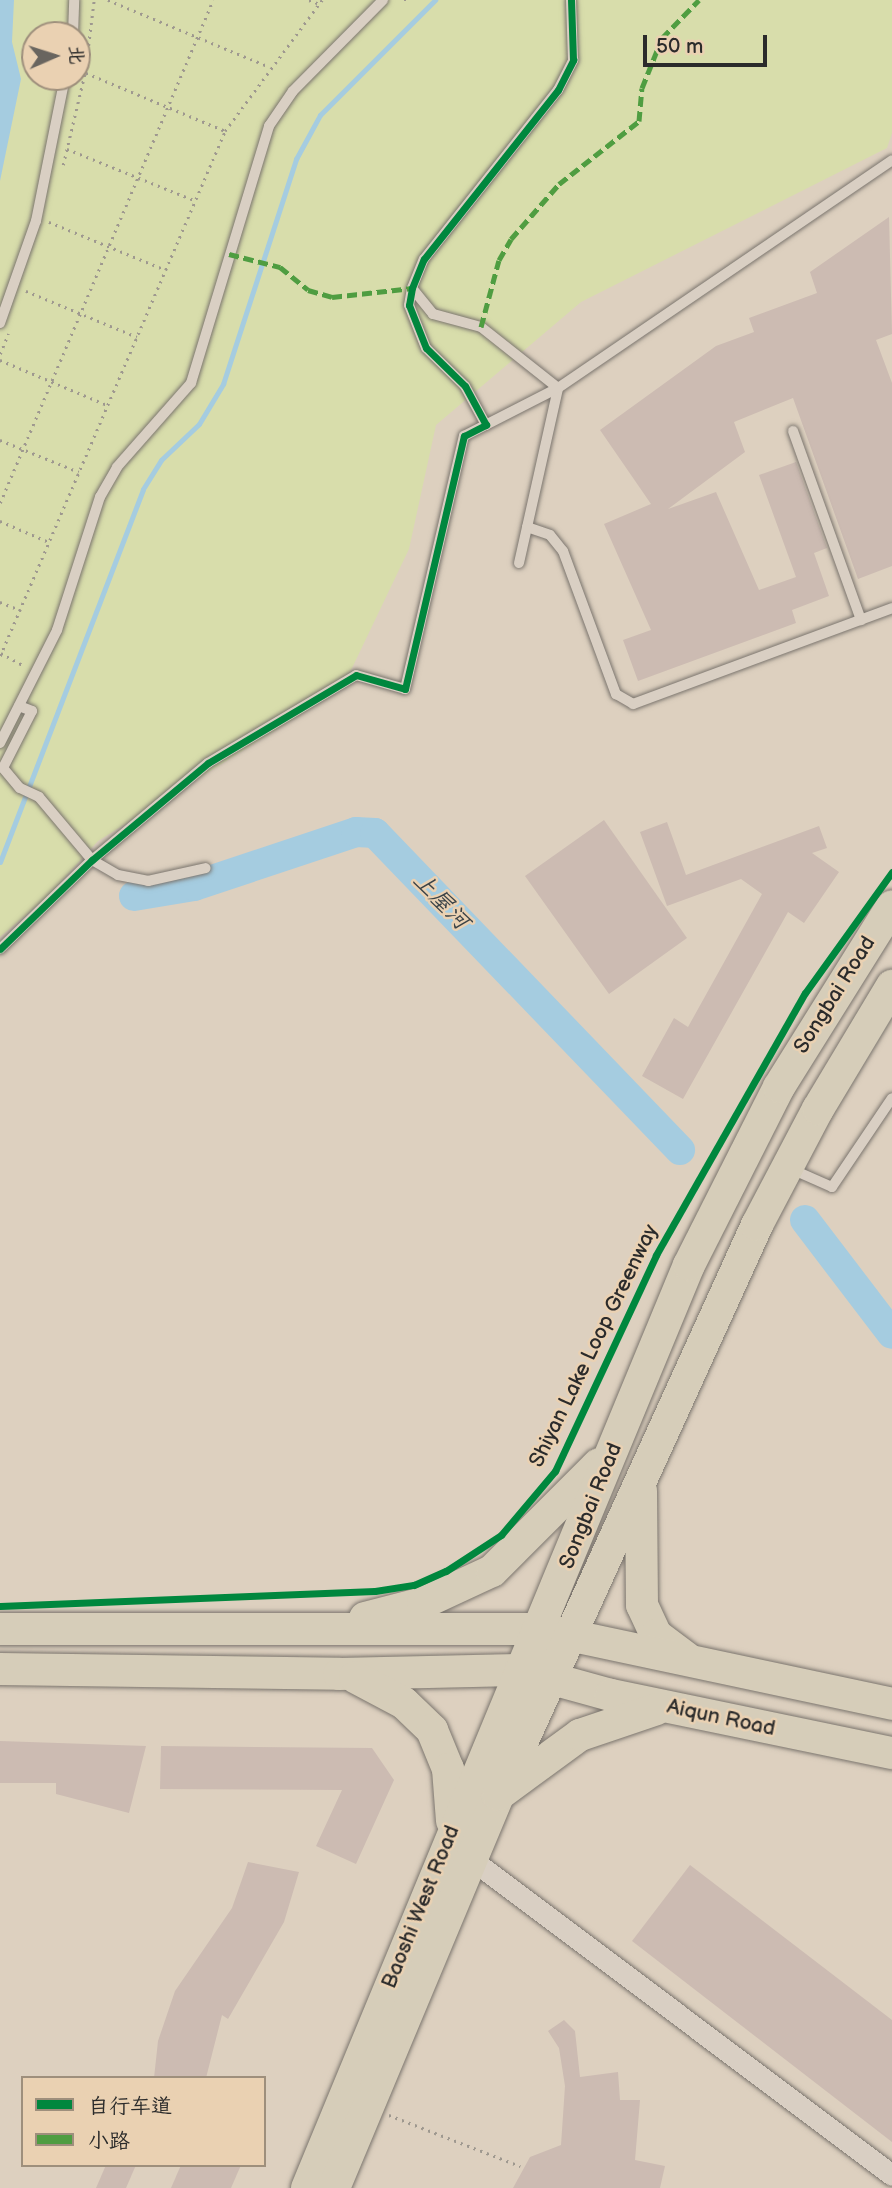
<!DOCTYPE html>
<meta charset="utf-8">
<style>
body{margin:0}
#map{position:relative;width:892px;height:2188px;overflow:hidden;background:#ddd0bf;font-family:"Balsamiq Sans","LXGW WenKai TC",sans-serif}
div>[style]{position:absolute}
.green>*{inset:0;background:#d8ddab}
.water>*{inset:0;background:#a5cce0}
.stream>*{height:5px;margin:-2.5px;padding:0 2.5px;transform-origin:2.5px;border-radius:2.5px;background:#a5cce0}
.river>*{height:30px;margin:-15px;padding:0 15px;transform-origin:15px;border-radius:15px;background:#a5cce0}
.building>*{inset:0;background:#ccbbb2}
.path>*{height:2.5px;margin-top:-1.25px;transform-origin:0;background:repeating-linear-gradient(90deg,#9e988f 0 2px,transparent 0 7px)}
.roads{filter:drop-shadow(0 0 2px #7b756e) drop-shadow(0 0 2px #7b756e)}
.service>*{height:10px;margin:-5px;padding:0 5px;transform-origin:5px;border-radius:5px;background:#d9cfc3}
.minor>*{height:21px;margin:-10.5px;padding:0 10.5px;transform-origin:10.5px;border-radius:10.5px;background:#d9cfc3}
.primary>*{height:32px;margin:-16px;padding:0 16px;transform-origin:16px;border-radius:16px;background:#d6cdb9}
.quiet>*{height:5px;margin-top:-2.5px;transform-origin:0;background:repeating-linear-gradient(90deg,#4f9d41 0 10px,transparent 0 15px)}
.cycleway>*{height:7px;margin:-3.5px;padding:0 3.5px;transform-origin:3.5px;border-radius:3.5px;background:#00873e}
span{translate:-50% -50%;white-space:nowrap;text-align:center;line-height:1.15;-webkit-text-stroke:5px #ead1b2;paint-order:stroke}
.street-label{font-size:21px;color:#2b2b2b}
.water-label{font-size:23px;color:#3a4348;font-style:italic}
.legend{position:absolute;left:21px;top:2076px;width:245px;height:91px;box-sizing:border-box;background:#ead1b2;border:2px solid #9e8f7c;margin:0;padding:9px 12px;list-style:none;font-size:21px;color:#2b2b2b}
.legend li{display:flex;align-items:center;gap:14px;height:35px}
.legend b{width:35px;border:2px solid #9e8f7c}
.north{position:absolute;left:21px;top:21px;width:70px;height:70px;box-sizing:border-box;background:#ead1b2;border:2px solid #9e8f7c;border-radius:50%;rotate:87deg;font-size:19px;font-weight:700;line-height:28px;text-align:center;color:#2b2b2b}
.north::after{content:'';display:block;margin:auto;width:24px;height:32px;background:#69655f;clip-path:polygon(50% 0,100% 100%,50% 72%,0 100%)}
.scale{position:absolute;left:643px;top:35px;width:124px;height:32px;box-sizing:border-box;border:4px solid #2b2b2b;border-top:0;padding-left:9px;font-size:21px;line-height:24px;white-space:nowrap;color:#2b2b2b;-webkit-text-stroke:5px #ead1b2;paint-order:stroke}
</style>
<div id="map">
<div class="green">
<div style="clip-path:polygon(evenodd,0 0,892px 0,892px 133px,887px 148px,581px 302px,436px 425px,409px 549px,342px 689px,98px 841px,46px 898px,0 937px,0 0,35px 35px,77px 35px,77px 77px,35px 77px,35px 35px)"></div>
</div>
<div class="water">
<div style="clip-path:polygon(0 0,14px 0,12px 42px,21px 79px,0 181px)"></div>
</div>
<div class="stream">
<div style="left:0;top:862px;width:399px;rotate:-69deg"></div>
<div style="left:143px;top:489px;width:34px;rotate:-58deg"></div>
<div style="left:161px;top:460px;width:52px;rotate:-43.5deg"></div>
<div style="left:199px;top:424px;width:47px;rotate:-59deg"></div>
<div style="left:223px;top:384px;width:237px;rotate:-72deg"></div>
<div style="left:296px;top:159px;width:50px;rotate:-61.4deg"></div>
<div style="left:320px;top:115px;width:163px;rotate:-45deg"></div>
</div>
<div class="river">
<div style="left:134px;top:896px;width:61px;rotate:-9.5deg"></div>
<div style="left:194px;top:886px;width:171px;rotate:-18.4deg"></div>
<div style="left:356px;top:832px;width:19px;rotate:3deg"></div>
<div style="left:375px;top:833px;width:440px;rotate:46.1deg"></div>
<div style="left:805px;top:1220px;width:143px;rotate:52.7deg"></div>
</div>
<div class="building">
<div style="clip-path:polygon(889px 217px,892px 334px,876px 340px,892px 383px,892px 566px,858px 579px,793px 398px,734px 422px,745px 452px,668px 509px,716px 492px,759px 590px,796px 577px,759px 475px,796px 462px,827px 548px,814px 553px,829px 596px,792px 610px,796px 623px,638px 681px,623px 640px,651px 630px,604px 524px,651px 504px,600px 430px,716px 346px,754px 332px,749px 318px,817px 293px,810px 272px)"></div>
<div style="clip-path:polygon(604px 820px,687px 938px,609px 994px,525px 876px)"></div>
<div style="clip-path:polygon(667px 822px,686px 875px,819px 826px,827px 848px,812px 853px,839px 872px,804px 923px,788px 912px,683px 1099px,642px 1076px,674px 1018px,688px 1027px,762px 894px,741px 879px,667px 906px,640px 832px)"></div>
<div style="clip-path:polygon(0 1741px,146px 1746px,129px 1813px,56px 1794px,56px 1783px,0 1783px)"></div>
<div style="clip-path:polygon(161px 1746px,372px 1748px,394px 1780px,356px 1864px,316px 1846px,342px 1790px,160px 1789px)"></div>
<div style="clip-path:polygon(248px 1862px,299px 1872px,284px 1922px,228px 2019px,222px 2015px,206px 2078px,154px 2078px,158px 2041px,175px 1991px,232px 1908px)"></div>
<div style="clip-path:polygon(690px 1865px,892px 2020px,892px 2142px,632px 1941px)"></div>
<div style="clip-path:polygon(564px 2020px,575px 2031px,580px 2077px,618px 2072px,620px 2100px,640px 2100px,635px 2160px,665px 2166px,660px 2188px,513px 2188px,530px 2157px,561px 2145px,565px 2086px,559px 2048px,548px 2031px)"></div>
<div style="clip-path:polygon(106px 2165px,136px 2165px,126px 2188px,96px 2188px)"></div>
<div style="clip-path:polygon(181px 2165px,241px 2165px,231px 2188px,171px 2188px)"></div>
</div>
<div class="path">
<div style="left:108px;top:0;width:175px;rotate:22.5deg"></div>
<div style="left:309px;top:0;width:12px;rotate:20deg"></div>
<div style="left:404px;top:0;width:4px"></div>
<div style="left:86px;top:73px;width:151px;rotate:22.6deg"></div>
<div style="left:67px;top:149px;width:137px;rotate:21.9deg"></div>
<div style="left:63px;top:165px;width:95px;rotate:-76.6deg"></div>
<div style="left:85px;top:73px;width:74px;rotate:-83deg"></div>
<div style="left:49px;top:222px;width:126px;rotate:22.3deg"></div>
<div style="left:26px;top:291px;width:120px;rotate:22.5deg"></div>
<div style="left:0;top:354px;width:22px;rotate:-68deg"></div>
<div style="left:0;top:360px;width:116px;rotate:22.8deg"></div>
<div style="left:0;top:440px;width:85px;rotate:22.1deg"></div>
<div style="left:0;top:503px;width:546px;rotate:-67.05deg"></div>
<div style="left:0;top:521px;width:53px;rotate:23.2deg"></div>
<div style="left:0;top:602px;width:22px;rotate:22deg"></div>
<div style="left:1px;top:653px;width:25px;rotate:29deg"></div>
<div style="left:0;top:656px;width:571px;rotate:-66.8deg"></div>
<div style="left:225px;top:131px;width:163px;rotate:-53.5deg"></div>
<div style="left:389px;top:2115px;width:141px;rotate:21.3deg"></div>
</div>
<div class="roads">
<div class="service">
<div style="left:73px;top:35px;width:35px;rotate:-88deg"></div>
<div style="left:0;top:323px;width:108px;rotate:-70.6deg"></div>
<div style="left:36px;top:221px;width:147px;rotate:-78.6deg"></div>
<div style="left:486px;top:425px;width:44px;rotate:-118.3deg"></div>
<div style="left:465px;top:386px;width:54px;rotate:-135.7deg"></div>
<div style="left:426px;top:348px;width:46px;rotate:-111.6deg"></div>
<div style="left:409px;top:305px;width:17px;rotate:-80deg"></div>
<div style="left:412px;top:288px;width:31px;rotate:-68deg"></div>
<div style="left:424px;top:259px;width:216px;rotate:-51.6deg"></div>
<div style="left:558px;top:90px;width:34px;rotate:-63deg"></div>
<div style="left:573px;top:60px;width:60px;rotate:-91.9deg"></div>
<div style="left:793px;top:431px;width:201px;rotate:70.2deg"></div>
<div style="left:527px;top:527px;width:24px;rotate:19deg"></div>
<div style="left:550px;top:535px;width:21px;rotate:51deg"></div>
<div style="left:563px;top:551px;width:153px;rotate:69.7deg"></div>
<div style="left:616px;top:694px;width:20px;rotate:30deg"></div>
<div style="left:633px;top:704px;width:276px;rotate:-20.3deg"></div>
<div style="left:519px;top:563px;width:179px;rotate:-77.4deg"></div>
<div style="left:558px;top:388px;width:404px;rotate:-34.3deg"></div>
<div style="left:19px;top:706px;width:14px;rotate:21deg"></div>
<div style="left:32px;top:711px;width:64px;rotate:117deg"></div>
<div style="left:3px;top:768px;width:26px;rotate:50deg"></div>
<div style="left:20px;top:788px;width:21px;rotate:25deg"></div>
<div style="left:39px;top:797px;width:82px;rotate:49.9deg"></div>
<div style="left:92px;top:860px;width:30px;rotate:30deg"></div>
<div style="left:118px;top:875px;width:31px;rotate:11deg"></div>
<div style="left:148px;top:881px;width:59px;rotate:-12.6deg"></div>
<div style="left:0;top:743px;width:127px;rotate:-63.2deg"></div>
<div style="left:57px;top:630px;width:140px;rotate:-72.1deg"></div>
<div style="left:100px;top:497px;width:34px;rotate:-60deg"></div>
<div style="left:117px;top:467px;width:112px;rotate:-48.6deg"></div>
<div style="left:191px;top:383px;width:269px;rotate:-73.1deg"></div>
<div style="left:269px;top:126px;width:42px;rotate:-55.6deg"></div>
<div style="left:293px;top:91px;width:128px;rotate:-45.3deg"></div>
<div style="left:0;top:949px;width:128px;rotate:-44.1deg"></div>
<div style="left:92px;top:860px;width:151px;rotate:-39.9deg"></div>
<div style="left:208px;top:763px;width:172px;rotate:-30.7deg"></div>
<div style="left:356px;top:675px;width:51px;rotate:15.9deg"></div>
<div style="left:405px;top:689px;width:260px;rotate:-76.9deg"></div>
<div style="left:464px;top:436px;width:106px;rotate:-27.1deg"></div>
<div style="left:558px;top:388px;width:98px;rotate:-141.6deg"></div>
<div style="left:481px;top:327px;width:50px;rotate:-164.8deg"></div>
<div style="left:433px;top:314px;width:33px;rotate:-129deg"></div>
<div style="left:789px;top:1168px;width:47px;rotate:23.8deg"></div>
<div style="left:832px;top:1187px;width:107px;rotate:-56deg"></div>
</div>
<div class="minor">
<div style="left:471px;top:1859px;width:526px;rotate:36.89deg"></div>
</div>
<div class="primary">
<div style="left:641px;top:1491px;width:114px;rotate:89.5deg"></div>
<div style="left:642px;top:1605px;width:33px;rotate:65deg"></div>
<div style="left:656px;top:1635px;width:38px;rotate:37deg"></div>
<div style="left:365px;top:1618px;width:60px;rotate:-14.5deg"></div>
<div style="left:423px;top:1603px;width:76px;rotate:-24.9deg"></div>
<div style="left:492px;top:1571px;width:151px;rotate:-45deg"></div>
<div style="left:0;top:1629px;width:540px"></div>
<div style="left:540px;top:1629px;width:360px;rotate:12deg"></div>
<div style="left:0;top:1669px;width:339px;rotate:0.8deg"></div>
<div style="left:339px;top:1674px;width:181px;rotate:-1.3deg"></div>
<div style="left:520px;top:1670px;width:94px;rotate:15.4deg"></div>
<div style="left:611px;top:1695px;width:287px;rotate:11.7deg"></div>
<div style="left:355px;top:1677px;width:55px;rotate:28deg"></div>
<div style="left:404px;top:1703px;width:39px;rotate:44deg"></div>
<div style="left:432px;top:1730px;width:42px;rotate:67.7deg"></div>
<div style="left:448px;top:1769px;width:52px;rotate:85.6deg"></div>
<div style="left:502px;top:1792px;width:97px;rotate:-36.2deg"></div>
<div style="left:580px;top:1735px;width:81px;rotate:-18.7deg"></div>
<div style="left:307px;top:2188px;width:999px;rotate:-67.52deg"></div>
<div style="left:689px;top:1265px;width:199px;rotate:-63.2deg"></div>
<div style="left:779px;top:1087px;width:213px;rotate:-58deg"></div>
<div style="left:334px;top:2188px;width:426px;rotate:-67.3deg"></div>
<div style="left:498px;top:1795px;width:626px;rotate:-65.56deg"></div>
<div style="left:757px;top:1225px;width:131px;rotate:-62.3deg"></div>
<div style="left:818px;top:1109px;width:144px;rotate:-59deg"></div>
</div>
</div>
<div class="quiet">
<div style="left:229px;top:254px;width:53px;rotate:14.3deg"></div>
<div style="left:280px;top:267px;width:36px;rotate:39deg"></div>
<div style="left:308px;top:290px;width:25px;rotate:16deg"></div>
<div style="left:332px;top:297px;width:81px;rotate:-6.4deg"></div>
<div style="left:481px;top:327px;width:69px;rotate:-75deg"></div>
<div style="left:499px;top:260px;width:24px;rotate:-60deg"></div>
<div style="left:511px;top:239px;width:73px;rotate:-48.9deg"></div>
<div style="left:559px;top:184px;width:102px;rotate:-38.2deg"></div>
<div style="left:639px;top:121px;width:33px;rotate:-85deg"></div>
<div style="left:642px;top:88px;width:54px;rotate:-68.2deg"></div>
<div style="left:662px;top:38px;width:53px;rotate:-45.8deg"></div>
</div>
<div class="cycleway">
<div style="left:0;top:949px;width:128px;rotate:-44.1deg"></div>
<div style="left:92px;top:860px;width:151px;rotate:-39.9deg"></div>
<div style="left:208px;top:763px;width:172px;rotate:-30.7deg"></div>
<div style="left:356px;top:675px;width:51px;rotate:15.9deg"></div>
<div style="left:405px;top:689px;width:260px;rotate:-76.9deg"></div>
<div style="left:464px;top:436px;width:25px;rotate:-27deg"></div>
<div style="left:486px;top:425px;width:44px;rotate:-118.3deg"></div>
<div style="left:465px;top:386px;width:54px;rotate:-135.7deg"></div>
<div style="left:426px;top:348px;width:46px;rotate:-111.6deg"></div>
<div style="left:409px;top:305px;width:17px;rotate:-80deg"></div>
<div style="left:412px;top:288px;width:31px;rotate:-68deg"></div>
<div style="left:424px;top:259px;width:216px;rotate:-51.6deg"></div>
<div style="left:558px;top:90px;width:34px;rotate:-63deg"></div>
<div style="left:573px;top:60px;width:60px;rotate:-91.9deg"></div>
<div style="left:0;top:1606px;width:375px;rotate:-2.3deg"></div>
<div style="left:375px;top:1591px;width:39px;rotate:-9deg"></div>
<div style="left:414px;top:1585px;width:35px;rotate:-24deg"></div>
<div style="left:446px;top:1571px;width:66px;rotate:-33.2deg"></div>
<div style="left:501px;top:1535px;width:84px;rotate:-49.8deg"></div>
<div style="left:555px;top:1471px;width:238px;rotate:-64.9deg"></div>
<div style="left:656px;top:1255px;width:301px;rotate:-60.4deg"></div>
<div style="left:805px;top:993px;width:149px;rotate:-54.3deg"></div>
</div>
<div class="street-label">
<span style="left:835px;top:995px;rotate:-58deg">Songbai Road</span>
<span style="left:594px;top:1346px;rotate:-64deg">Shiyan Lake Loop Greenway</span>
<span style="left:591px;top:1506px;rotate:-68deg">Songbai Road</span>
<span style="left:721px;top:1718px;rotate:12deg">Aiqun Road</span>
<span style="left:421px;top:1907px;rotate:-68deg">Baoshi West Road</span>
</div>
<div class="water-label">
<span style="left:441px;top:901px;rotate:46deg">上屋河</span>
</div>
<ul class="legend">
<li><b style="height:9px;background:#00873e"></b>自行车道</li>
<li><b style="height:9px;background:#4f9d41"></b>小路</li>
</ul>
<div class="north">北</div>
<div class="scale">50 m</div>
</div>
